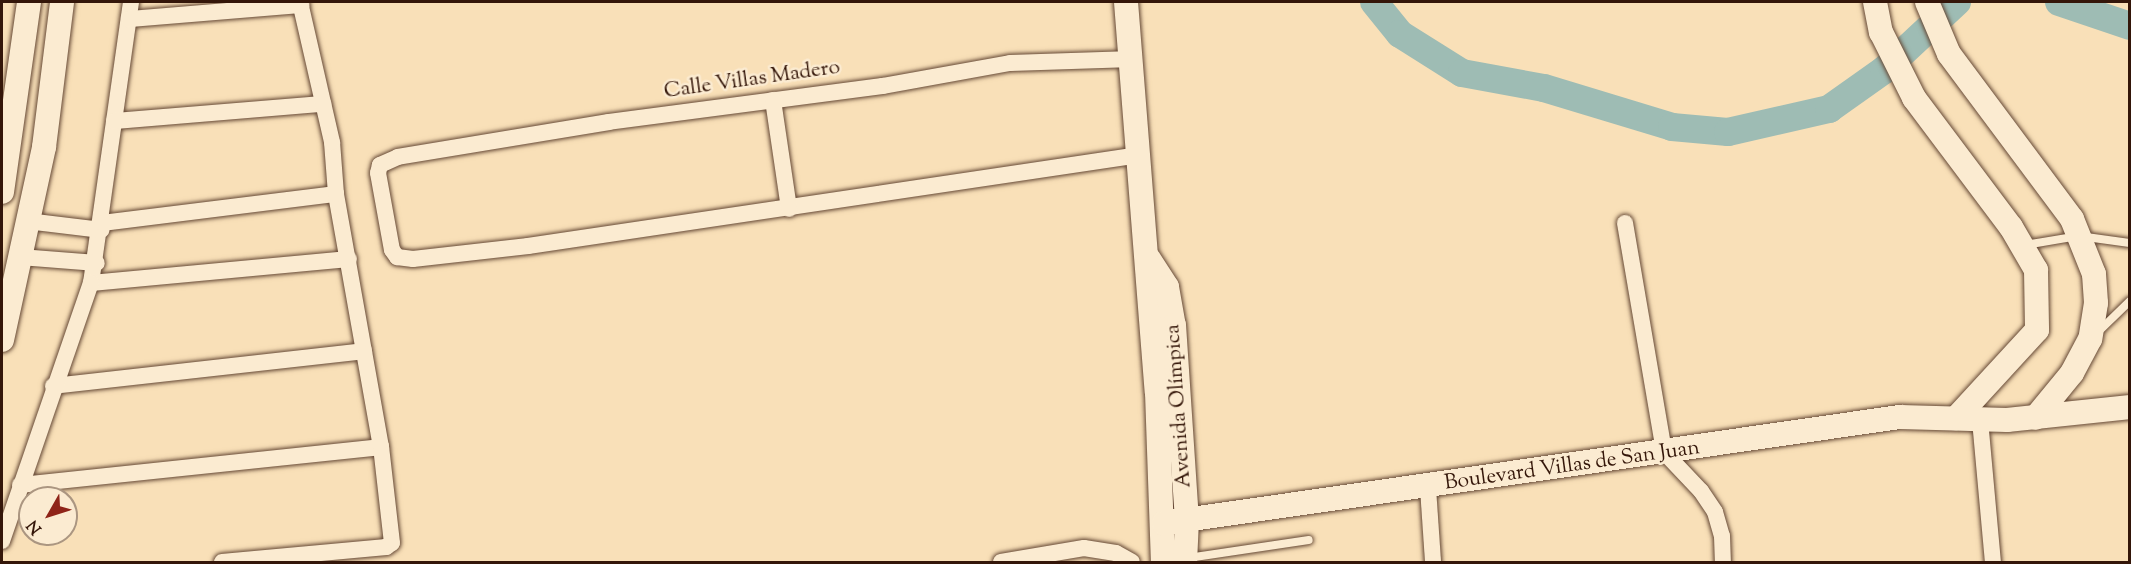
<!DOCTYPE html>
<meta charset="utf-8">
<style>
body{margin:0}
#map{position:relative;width:2131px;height:564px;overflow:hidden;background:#f9e0b8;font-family:"Sorts Mill Goudy",serif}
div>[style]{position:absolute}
.river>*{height:28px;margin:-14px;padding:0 14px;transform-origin:14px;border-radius:14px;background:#9ebcb4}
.roads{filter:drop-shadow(0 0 2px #654835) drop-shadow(0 0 2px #654835)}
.lane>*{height:8px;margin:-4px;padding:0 4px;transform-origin:4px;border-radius:4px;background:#fbebd1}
.street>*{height:16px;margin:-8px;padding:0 8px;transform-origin:8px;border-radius:8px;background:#fbebd1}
.secondary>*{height:24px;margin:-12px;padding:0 12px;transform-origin:12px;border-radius:12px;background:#fbebd1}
span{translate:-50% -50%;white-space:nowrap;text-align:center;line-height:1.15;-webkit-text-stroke:5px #fbebd1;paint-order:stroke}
.street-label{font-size:21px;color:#341609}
.frame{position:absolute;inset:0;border:3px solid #341609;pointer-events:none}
.north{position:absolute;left:18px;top:486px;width:60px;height:60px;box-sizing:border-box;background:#fbebd1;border:2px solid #ab9681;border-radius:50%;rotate:231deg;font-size:16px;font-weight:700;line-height:24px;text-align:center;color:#341609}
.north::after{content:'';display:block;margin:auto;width:21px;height:27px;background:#8f2418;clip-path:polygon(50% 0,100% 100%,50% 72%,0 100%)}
</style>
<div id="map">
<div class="river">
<div style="left:1374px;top:2px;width:41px;rotate:50.9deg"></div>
<div style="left:1400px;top:34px;width:73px;rotate:32.2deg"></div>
<div style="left:1462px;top:73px;width:83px;rotate:10.4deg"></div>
<div style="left:1544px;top:88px;width:134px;rotate:16.9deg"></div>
<div style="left:1672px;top:127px;width:56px;rotate:5.1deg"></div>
<div style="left:1728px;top:132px;width:104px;rotate:-12.8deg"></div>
<div style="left:1829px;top:109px;width:67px;rotate:-35.3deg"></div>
<div style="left:1884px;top:70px;width:100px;rotate:-43deg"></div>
<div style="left:2059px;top:2px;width:75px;rotate:18.7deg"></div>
</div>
<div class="roads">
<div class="lane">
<div style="left:2025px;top:245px;width:55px;rotate:-9.5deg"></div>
<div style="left:2079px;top:236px;width:51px;rotate:7.8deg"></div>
<div style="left:2097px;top:333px;width:46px;rotate:-44.1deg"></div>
<div style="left:1188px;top:558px;width:122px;rotate:-8.5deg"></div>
</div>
<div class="street">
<div style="left:131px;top:2px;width:284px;rotate:98.1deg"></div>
<div style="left:91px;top:283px;width:259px;rotate:-5.3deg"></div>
<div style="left:129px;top:19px;width:173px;rotate:-4.7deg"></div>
<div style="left:1133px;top:59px;width:123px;rotate:178.1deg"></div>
<div style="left:1010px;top:63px;width:130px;rotate:169.8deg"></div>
<div style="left:882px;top:86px;width:275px;rotate:172.5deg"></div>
<div style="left:609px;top:122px;width:214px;rotate:170.6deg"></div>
<div style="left:398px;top:157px;width:20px;rotate:156deg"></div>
<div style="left:380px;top:165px;width:8px;rotate:104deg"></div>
<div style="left:378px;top:173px;width:78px;rotate:79.7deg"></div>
<div style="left:392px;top:250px;width:9px;rotate:54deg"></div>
<div style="left:397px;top:257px;width:16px;rotate:7deg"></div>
<div style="left:413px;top:259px;width:116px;rotate:-6.4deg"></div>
<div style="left:528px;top:246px;width:618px;rotate:-8.47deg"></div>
<div style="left:773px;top:100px;width:110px;rotate:81.6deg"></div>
<div style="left:114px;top:121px;width:210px;rotate:-4.7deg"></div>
<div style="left:27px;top:221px;width:75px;rotate:6.9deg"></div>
<div style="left:102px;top:223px;width:236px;rotate:-7.1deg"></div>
<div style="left:1625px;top:223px;width:232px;rotate:80.3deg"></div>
<div style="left:1664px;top:452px;width:54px;rotate:46.5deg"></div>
<div style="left:1701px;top:491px;width:25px;rotate:56deg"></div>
<div style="left:1715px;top:512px;width:25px;rotate:74deg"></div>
<div style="left:1722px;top:536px;width:26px;rotate:88deg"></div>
<div style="left:20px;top:257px;width:77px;rotate:4.5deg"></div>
<div style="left:53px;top:386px;width:313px;rotate:-6.4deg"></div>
<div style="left:1980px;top:420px;width:143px;rotate:84.8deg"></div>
<div style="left:20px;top:485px;width:363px;rotate:-6deg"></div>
<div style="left:1428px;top:488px;width:74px;rotate:86.1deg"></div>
<div style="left:2px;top:541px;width:273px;rotate:-71deg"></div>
<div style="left:222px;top:562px;width:165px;rotate:-5.2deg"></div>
<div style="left:386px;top:547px;width:7px;rotate:-34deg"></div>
<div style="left:392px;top:543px;width:97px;rotate:-96.5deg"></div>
<div style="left:381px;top:447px;width:257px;rotate:-100.1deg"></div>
<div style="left:336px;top:194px;width:52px;rotate:-94.4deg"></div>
<div style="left:332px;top:142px;width:144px;rotate:-102.9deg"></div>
<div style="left:1001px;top:562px;width:84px;rotate:-9.6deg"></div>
<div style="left:1084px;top:548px;width:32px;rotate:9deg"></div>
<div style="left:1116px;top:553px;width:18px;rotate:29deg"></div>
</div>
<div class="secondary">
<div style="left:1126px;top:2px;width:391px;rotate:85.5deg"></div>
<div style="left:1157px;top:392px;width:170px;rotate:88deg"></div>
<div style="left:1875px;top:2px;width:31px;rotate:79deg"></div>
<div style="left:1881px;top:32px;width:74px;rotate:63.4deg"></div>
<div style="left:1914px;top:98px;width:161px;rotate:53.1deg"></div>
<div style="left:2011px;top:227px;width:50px;rotate:59.8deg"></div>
<div style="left:2036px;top:270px;width:60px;rotate:89deg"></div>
<div style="left:2037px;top:330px;width:120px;rotate:132.6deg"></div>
<div style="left:1927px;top:2px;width:56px;rotate:67.1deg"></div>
<div style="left:1949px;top:54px;width:206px;rotate:53.3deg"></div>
<div style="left:2072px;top:219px;width:59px;rotate:68.2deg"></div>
<div style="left:2094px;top:274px;width:29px;rotate:86deg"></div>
<div style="left:2096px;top:303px;width:36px;rotate:99deg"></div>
<div style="left:2090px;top:339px;width:38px;rotate:118deg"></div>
<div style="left:2072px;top:373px;width:58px;rotate:129.4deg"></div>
<div style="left:2px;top:192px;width:192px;rotate:-81.9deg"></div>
<div style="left:1149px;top:259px;width:33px;rotate:57deg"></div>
<div style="left:1167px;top:287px;width:39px;rotate:80deg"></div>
<div style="left:1174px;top:325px;width:195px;rotate:86.2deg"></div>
<div style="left:1187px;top:520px;width:42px;rotate:92.7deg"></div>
<div style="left:2px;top:340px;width:198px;rotate:-77.7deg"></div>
<div style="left:44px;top:147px;width:146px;rotate:-82.9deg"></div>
<div style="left:1164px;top:523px;width:744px;rotate:-8.2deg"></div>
<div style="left:1900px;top:417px;width:107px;rotate:1.6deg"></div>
<div style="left:2007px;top:420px;width:124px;rotate:-6deg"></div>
</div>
</div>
<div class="street-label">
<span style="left:752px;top:80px;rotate:-8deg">Calle Villas Madero</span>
<span style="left:1179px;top:406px;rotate:-94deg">Avenida Olímpica</span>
<span style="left:1572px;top:466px;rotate:-8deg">Boulevard Villas de San Juan</span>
</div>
<div class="frame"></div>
<div class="north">N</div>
</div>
